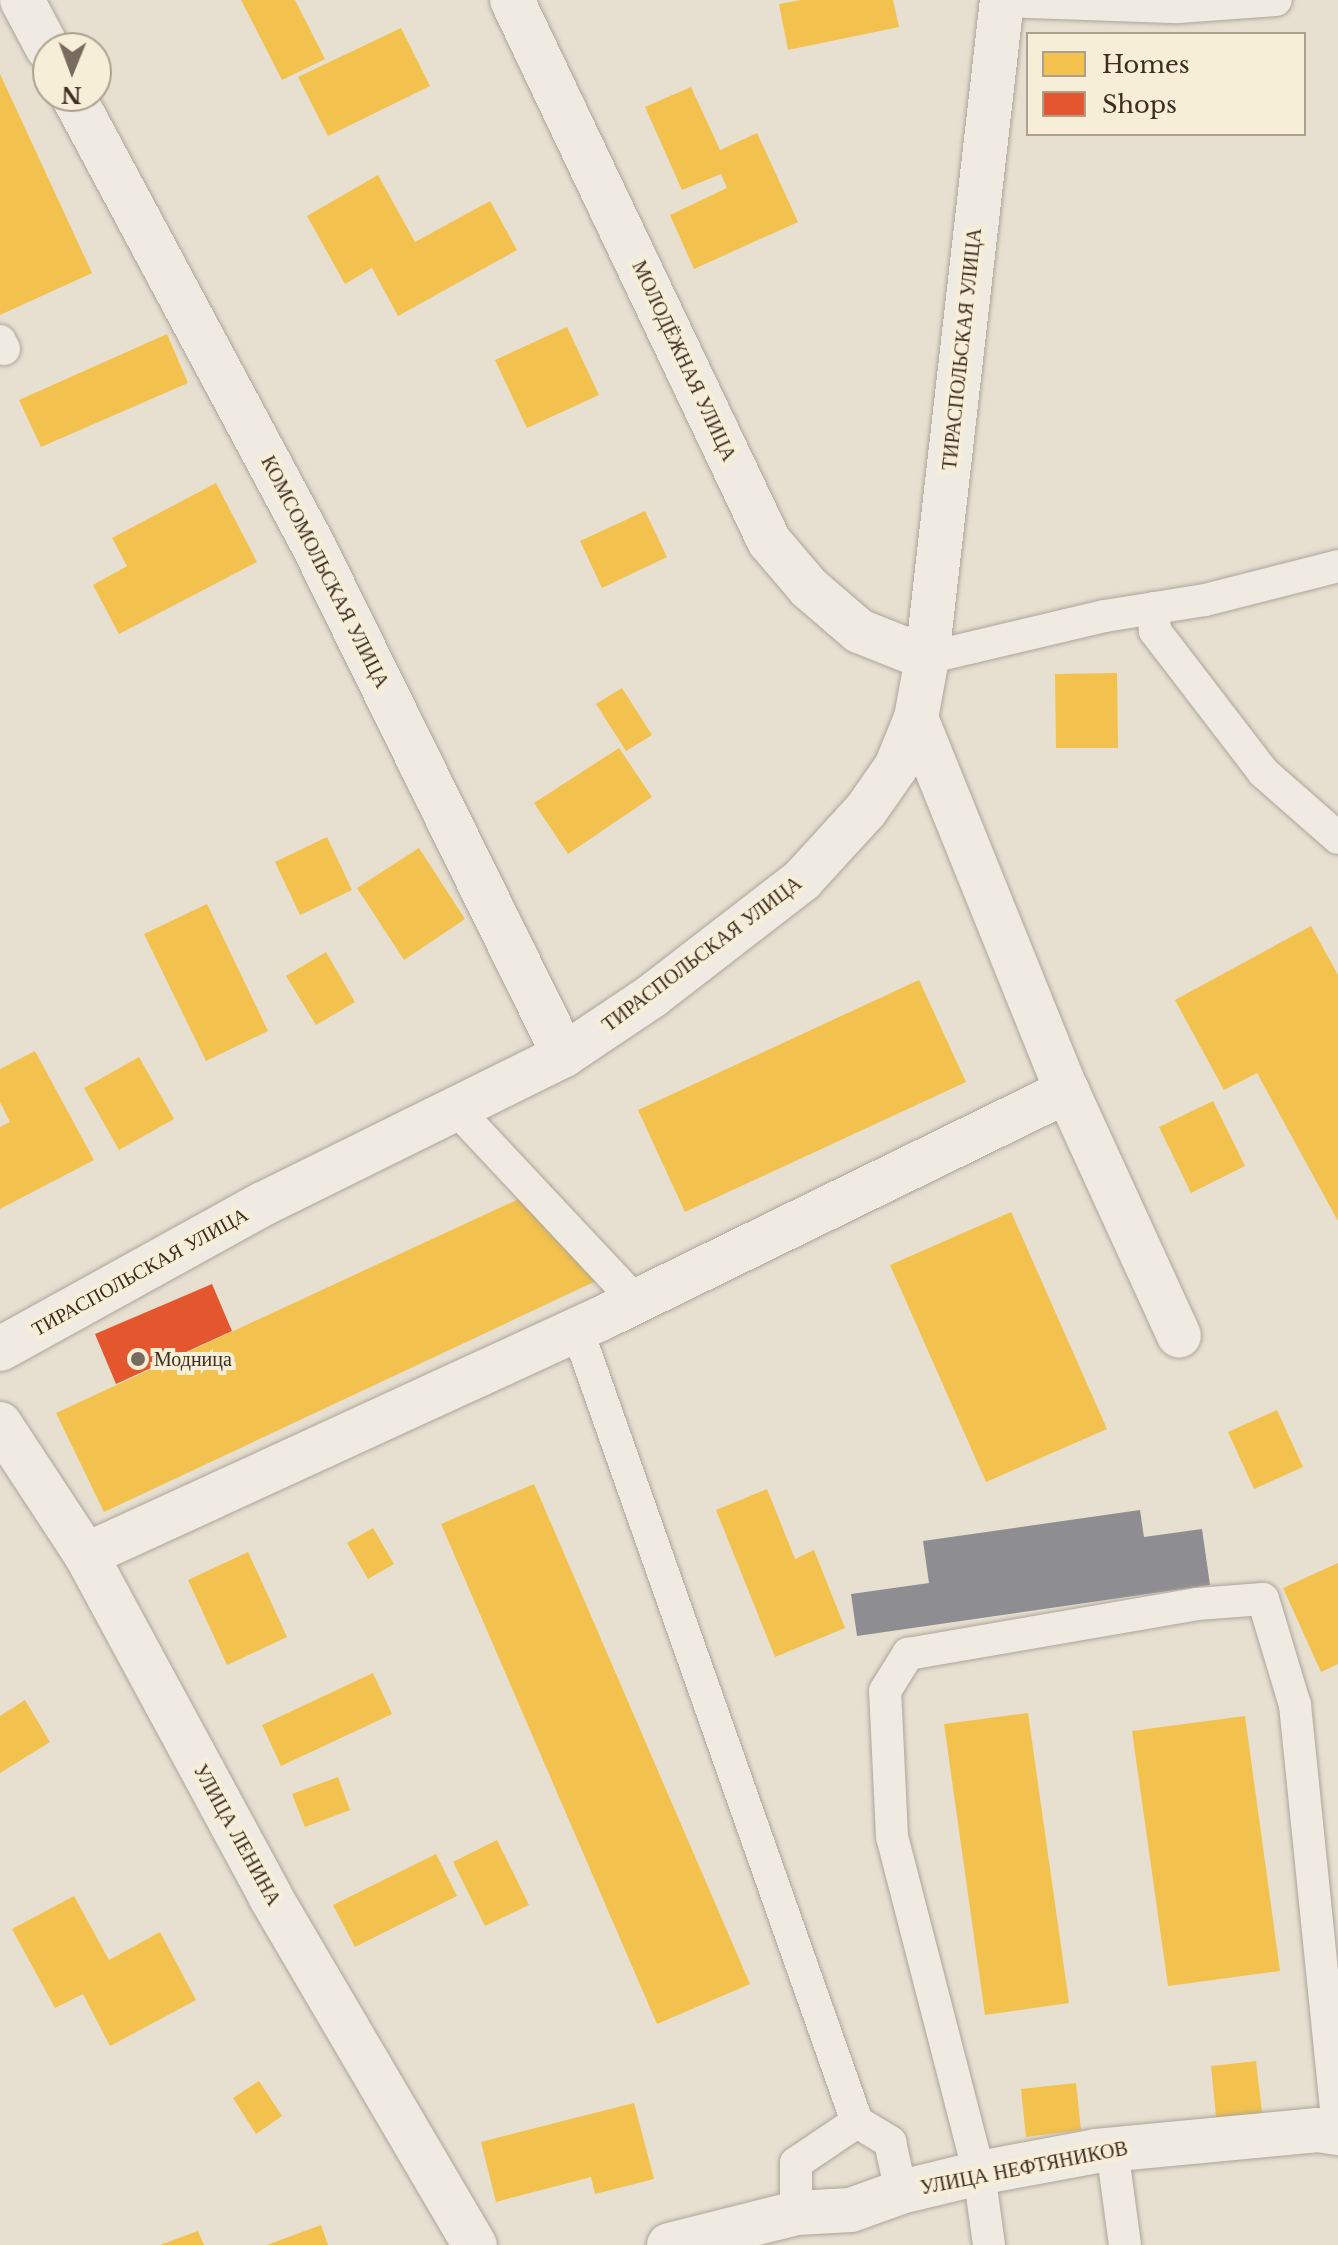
<!DOCTYPE html>
<meta charset="utf-8">
<style>
body{margin:0}
#map{position:relative;width:1338px;height:2245px;overflow:hidden;background:#e7e0d1;font-family:"Libre Baskerville",serif}
div>[style]{position:absolute}
.homes>*{inset:0;background:#f2c14e}
.shops>*{inset:0;background:#e4572e}
.industry>*{inset:0;background:#8d8d92}
.roads{filter:drop-shadow(0 0 2px #ada599) drop-shadow(0 0 2px #ada599)}
.service>*{height:32px;margin:-16px;padding:0 16px;transform-origin:16px;border-radius:16px;background:#efebe3}
.minor>*{height:44px;margin:-22px;padding:0 22px;transform-origin:22px;border-radius:22px;background:#efebe3}
.tertiary>*{height:44px;margin:-22px;padding:0 22px;transform-origin:22px;border-radius:22px;background:#efebe3}
.dots>*{width:22px;height:22px;translate:-50% -50%;box-sizing:border-box;border:4px solid #f7eed8;border-radius:50%}
span{translate:-50% -50%;white-space:nowrap;text-align:center;line-height:1.15;-webkit-text-stroke:8px #f7eed8;paint-order:stroke}
.street-label{font-size:20px;color:#3d2e20}
.poi-label{font-size:20px;color:#3d2e20}
.left{translate:0 -50%;text-align:left}
.legend{position:absolute;left:1026px;top:32px;width:280px;height:104px;box-sizing:border-box;background:#f7eed8;border:2px solid #ada18e;margin:0;padding:10px 14px;list-style:none;font-size:24px;color:#3d2e20}
.legend li{display:flex;align-items:center;gap:16px;height:40px}
.legend b{width:40px;border:2px solid #ada18e}
.north{position:absolute;left:32px;top:32px;width:80px;height:80px;box-sizing:border-box;background:#f7eed8;border:2px solid #ada18e;border-radius:50%;rotate:181deg;font-size:22px;font-weight:700;line-height:32px;text-align:center;color:#3d2e20}
.north::after{content:'';display:block;margin:auto;width:28px;height:36px;background:#786c5e;clip-path:polygon(50% 0,100% 100%,50% 72%,0 100%)}
</style>
<div id="map">
<div class="homes">
<div style="clip-path:polygon(241px 0,295px 0,325px 59px,282px 80px)"></div>
<div style="clip-path:polygon(801px 0,893px 0,899px 27px,788px 50px,779px 4px)"></div>
<div style="clip-path:polygon(401px 28px,430px 86px,328px 136px,298px 77px)"></div>
<div style="clip-path:polygon(0 74px,92px 273px,0 315px)"></div>
<div style="clip-path:polygon(691px 87px,720px 150px,757px 133px,798px 222px,694px 269px,670px 215px,727px 188px,721px 174px,682px 190px,645px 107px)"></div>
<div style="clip-path:polygon(378px 175px,415px 242px,490px 201px,517px 250px,398px 316px,372px 268px,345px 284px,307px 216px)"></div>
<div style="clip-path:polygon(567px 327px,599px 395px,527px 428px,495px 360px)"></div>
<div style="clip-path:polygon(167px 334px,188px 383px,41px 447px,19px 400px)"></div>
<div style="clip-path:polygon(216px 483px,257px 562px,119px 634px,93px 585px,127px 566px,112px 538px)"></div>
<div style="clip-path:polygon(645px 511px,667px 557px,602px 588px,580px 541px)"></div>
<div style="clip-path:polygon(1117px 673px,1118px 748px,1056px 748px,1055px 674px)"></div>
<div style="clip-path:polygon(622px 688px,652px 735px,626px 751px,596px 704px)"></div>
<div style="clip-path:polygon(619px 748px,652px 797px,568px 854px,534px 803px)"></div>
<div style="clip-path:polygon(327px 837px,352px 890px,300px 915px,275px 862px)"></div>
<div style="clip-path:polygon(419px 848px,465px 919px,404px 960px,357px 888px)"></div>
<div style="clip-path:polygon(207px 904px,268px 1031px,206px 1061px,144px 934px)"></div>
<div style="clip-path:polygon(1311px 926px,1338px 975px,1338px 1221px,1257px 1073px,1224px 1090px,1175px 1000px)"></div>
<div style="clip-path:polygon(326px 952px,355px 1002px,316px 1025px,286px 976px)"></div>
<div style="clip-path:polygon(919px 980px,966px 1082px,685px 1212px,638px 1110px)"></div>
<div style="clip-path:polygon(35px 1051px,94px 1160px,0 1209px,0 1127px,10px 1122px,0 1102px,0 1069px)"></div>
<div style="clip-path:polygon(139px 1057px,174px 1119px,119px 1150px,84px 1088px)"></div>
<div style="clip-path:polygon(1213px 1101px,1245px 1166px,1191px 1193px,1159px 1127px)"></div>
<div style="clip-path:polygon(551px 1184px,596px 1281px,104px 1512px,56px 1413px)"></div>
<div style="clip-path:polygon(1011px 1212px,1107px 1429px,986px 1482px,890px 1265px)"></div>
<div style="clip-path:polygon(1277px 1410px,1303px 1467px,1254px 1489px,1228px 1432px)"></div>
<div style="clip-path:polygon(534px 1484px,750px 1984px,657px 2024px,441px 1524px)"></div>
<div style="clip-path:polygon(767px 1489px,795px 1559px,814px 1550px,845px 1628px,775px 1657px,716px 1510px)"></div>
<div style="clip-path:polygon(373px 1528px,394px 1564px,368px 1579px,347px 1543px)"></div>
<div style="clip-path:polygon(248px 1552px,287px 1637px,227px 1665px,188px 1580px)"></div>
<div style="clip-path:polygon(1338px 1563px,1338px 1664px,1321px 1672px,1283px 1588px)"></div>
<div style="clip-path:polygon(373px 1673px,392px 1714px,281px 1766px,262px 1725px)"></div>
<div style="clip-path:polygon(25px 1700px,50px 1742px,0 1773px,0 1716px)"></div>
<div style="clip-path:polygon(1028px 1713px,1069px 2003px,985px 2015px,944px 1724px)"></div>
<div style="clip-path:polygon(1245px 1716px,1280px 1971px,1168px 1986px,1132px 1731px)"></div>
<div style="clip-path:polygon(338px 1777px,350px 1810px,305px 1827px,292px 1794px)"></div>
<div style="clip-path:polygon(497px 1840px,529px 1905px,485px 1926px,453px 1862px)"></div>
<div style="clip-path:polygon(436px 1854px,457px 1896px,355px 1947px,333px 1905px)"></div>
<div style="clip-path:polygon(74px 1896px,109px 1960px,160px 1932px,196px 2000px,110px 2046px,83px 1994px,55px 2008px,12px 1929px)"></div>
<div style="clip-path:polygon(1256px 2061px,1262px 2113px,1216px 2117px,1211px 2066px)"></div>
<div style="clip-path:polygon(259px 2081px,282px 2116px,256px 2134px,233px 2098px)"></div>
<div style="clip-path:polygon(1076px 2083px,1081px 2130px,1026px 2137px,1021px 2089px)"></div>
<div style="clip-path:polygon(634px 2103px,654px 2179px,595px 2194px,591px 2177px,496px 2202px,481px 2142px)"></div>
<div style="clip-path:polygon(321px 2225px,328px 2245px,267px 2245px)"></div>
<div style="clip-path:polygon(198px 2231px,204px 2245px,160px 2245px)"></div>
</div>
<div class="shops">
<div style="clip-path:polygon(212px 1284px,232px 1331px,116px 1384px,95px 1334px)"></div>
</div>
<div class="industry">
<div style="clip-path:polygon(1140px 1510px,1144px 1537px,1202px 1529px,1210px 1585px,857px 1636px,851px 1594px,929px 1583px,923px 1541px)"></div>
</div>
<div class="roads">
<div class="service">
<div style="left:1002px;top:1px;width:176px;rotate:2deg"></div>
<div style="left:1178px;top:7px;width:98px;rotate:-4.1deg"></div>
<div style="left:0;top:341px;width:9px;rotate:63deg"></div>
<div style="left:1154px;top:608px;width:23px;rotate:88deg"></div>
<div style="left:1155px;top:631px;width:178px;rotate:52.5deg"></div>
<div style="left:1263px;top:772px;width:100px;rotate:41.3deg"></div>
<div style="left:927px;top:658px;width:183px;rotate:-13.3deg"></div>
<div style="left:1105px;top:616px;width:101px;rotate:-9.1deg"></div>
<div style="left:1205px;top:600px;width:137px;rotate:-14.3deg"></div>
<div style="left:457px;top:1110px;width:262px;rotate:46.9deg"></div>
<div style="left:577px;top:1329px;width:841px;rotate:70.55deg"></div>
<div style="left:857px;top:2122px;width:39px;rotate:31deg"></div>
<div style="left:890px;top:2142px;width:51px;rotate:77.6deg"></div>
<div style="left:1112px;top:2149px;width:97px;rotate:82.3deg"></div>
<div style="left:796px;top:2213px;width:50px;rotate:-90deg"></div>
<div style="left:796px;top:2163px;width:73px;rotate:-33.9deg"></div>
<div style="left:989px;top:2245px;width:73px;rotate:-97.9deg"></div>
<div style="left:979px;top:2173px;width:347px;rotate:-104.5deg"></div>
<div style="left:892px;top:1837px;width:146px;rotate:-92.7deg"></div>
<div style="left:885px;top:1691px;width:44px;rotate:-58.1deg"></div>
<div style="left:908px;top:1654px;width:293px;rotate:-9.8deg"></div>
<div style="left:1197px;top:1604px;width:66px;rotate:-4.3deg"></div>
<div style="left:1263px;top:1599px;width:111px;rotate:73.2deg"></div>
<div style="left:1295px;top:1705px;width:425px;rotate:84.2deg"></div>
</div>
<div class="minor">
<div style="left:22px;top:0;width:55px;rotate:62deg"></div>
<div style="left:512px;top:0;width:599px;rotate:64.59deg"></div>
<div style="left:769px;top:541px;width:62px;rotate:49.6deg"></div>
<div style="left:809px;top:588px;width:66px;rotate:40.7deg"></div>
<div style="left:859px;top:631px;width:73px;rotate:21.7deg"></div>
<div style="left:73px;top:96px;width:509px;rotate:61.87deg"></div>
<div style="left:313px;top:545px;width:568px;rotate:63.8deg"></div>
<div style="left:916px;top:718px;width:402px;rotate:68deg"></div>
<div style="left:1067px;top:1091px;width:269px;rotate:65.4deg"></div>
<div style="left:86px;top:1555px;width:566px;rotate:-24.66deg"></div>
<div style="left:600px;top:1319px;width:520px;rotate:-26.02deg"></div>
<div style="left:669px;top:2245px;width:131px;rotate:-14.1deg"></div>
<div style="left:796px;top:2213px;width:55px;rotate:-3.1deg"></div>
<div style="left:851px;top:2210px;width:53px;rotate:-19.8deg"></div>
<div style="left:901px;top:2192px;width:80px;rotate:-13.7deg"></div>
<div style="left:979px;top:2173px;width:119px;rotate:-10.6deg"></div>
<div style="left:1096px;top:2151px;width:223px;rotate:-5.4deg"></div>
<div style="left:1318px;top:2130px;width:20px;rotate:9deg"></div>
</div>
<div class="tertiary">
<div style="left:0;top:1349px;width:300px;rotate:-28.9deg"></div>
<div style="left:263px;top:1204px;width:336px;rotate:-26.3deg"></div>
<div style="left:564px;top:1055px;width:106px;rotate:-33.8deg"></div>
<div style="left:652px;top:996px;width:190px;rotate:-37.7deg"></div>
<div style="left:802px;top:880px;width:95px;rotate:-47.6deg"></div>
<div style="left:866px;top:810px;width:52px;rotate:-55.1deg"></div>
<div style="left:896px;top:767px;width:53px;rotate:-67.8deg"></div>
<div style="left:916px;top:718px;width:61px;rotate:-79.6deg"></div>
<div style="left:927px;top:658px;width:662px;rotate:-83.5deg"></div>
<div style="left:0;top:1424px;width:157px;rotate:56.7deg"></div>
<div style="left:86px;top:1555px;width:387px;rotate:61.6deg"></div>
<div style="left:270px;top:1896px;width:405px;rotate:59.6deg"></div>
</div>
</div>
<div class="dots">
<div style="left:138px;top:1359px;background:#786c5e"></div>
</div>
<div class="street-label">
<span style="left:962px;top:349px;rotate:-84deg">ТИРАСПОЛЬСКАЯ УЛИЦА</span>
<span style="left:684px;top:361px;rotate:65deg">МОЛОДЁЖНАЯ УЛИЦА</span>
<span style="left:325px;top:572px;rotate:63deg">КОМСОМОЛЬСКАЯ УЛИЦА</span>
<span style="left:702px;top:954px;rotate:-37deg">ТИРАСПОЛЬСКАЯ УЛИЦА</span>
<span style="left:140px;top:1272px;rotate:-29deg">ТИРАСПОЛЬСКАЯ УЛИЦА</span>
<span style="left:237px;top:1835px;rotate:61deg">УЛИЦА ЛЕНИНА</span>
<span style="left:1024px;top:2168px;rotate:-11deg">УЛИЦА НЕФТЯНИКОВ</span>
</div>
<div class="poi-label">
<span class="left" style="left:154px;top:1359px">Модница</span>
</div>
<ul class="legend">
<li><b style="height:22px;background:#f2c14e"></b>Homes</li>
<li><b style="height:22px;background:#e4572e"></b>Shops</li>
</ul>
<div class="north">N</div>
</div>
